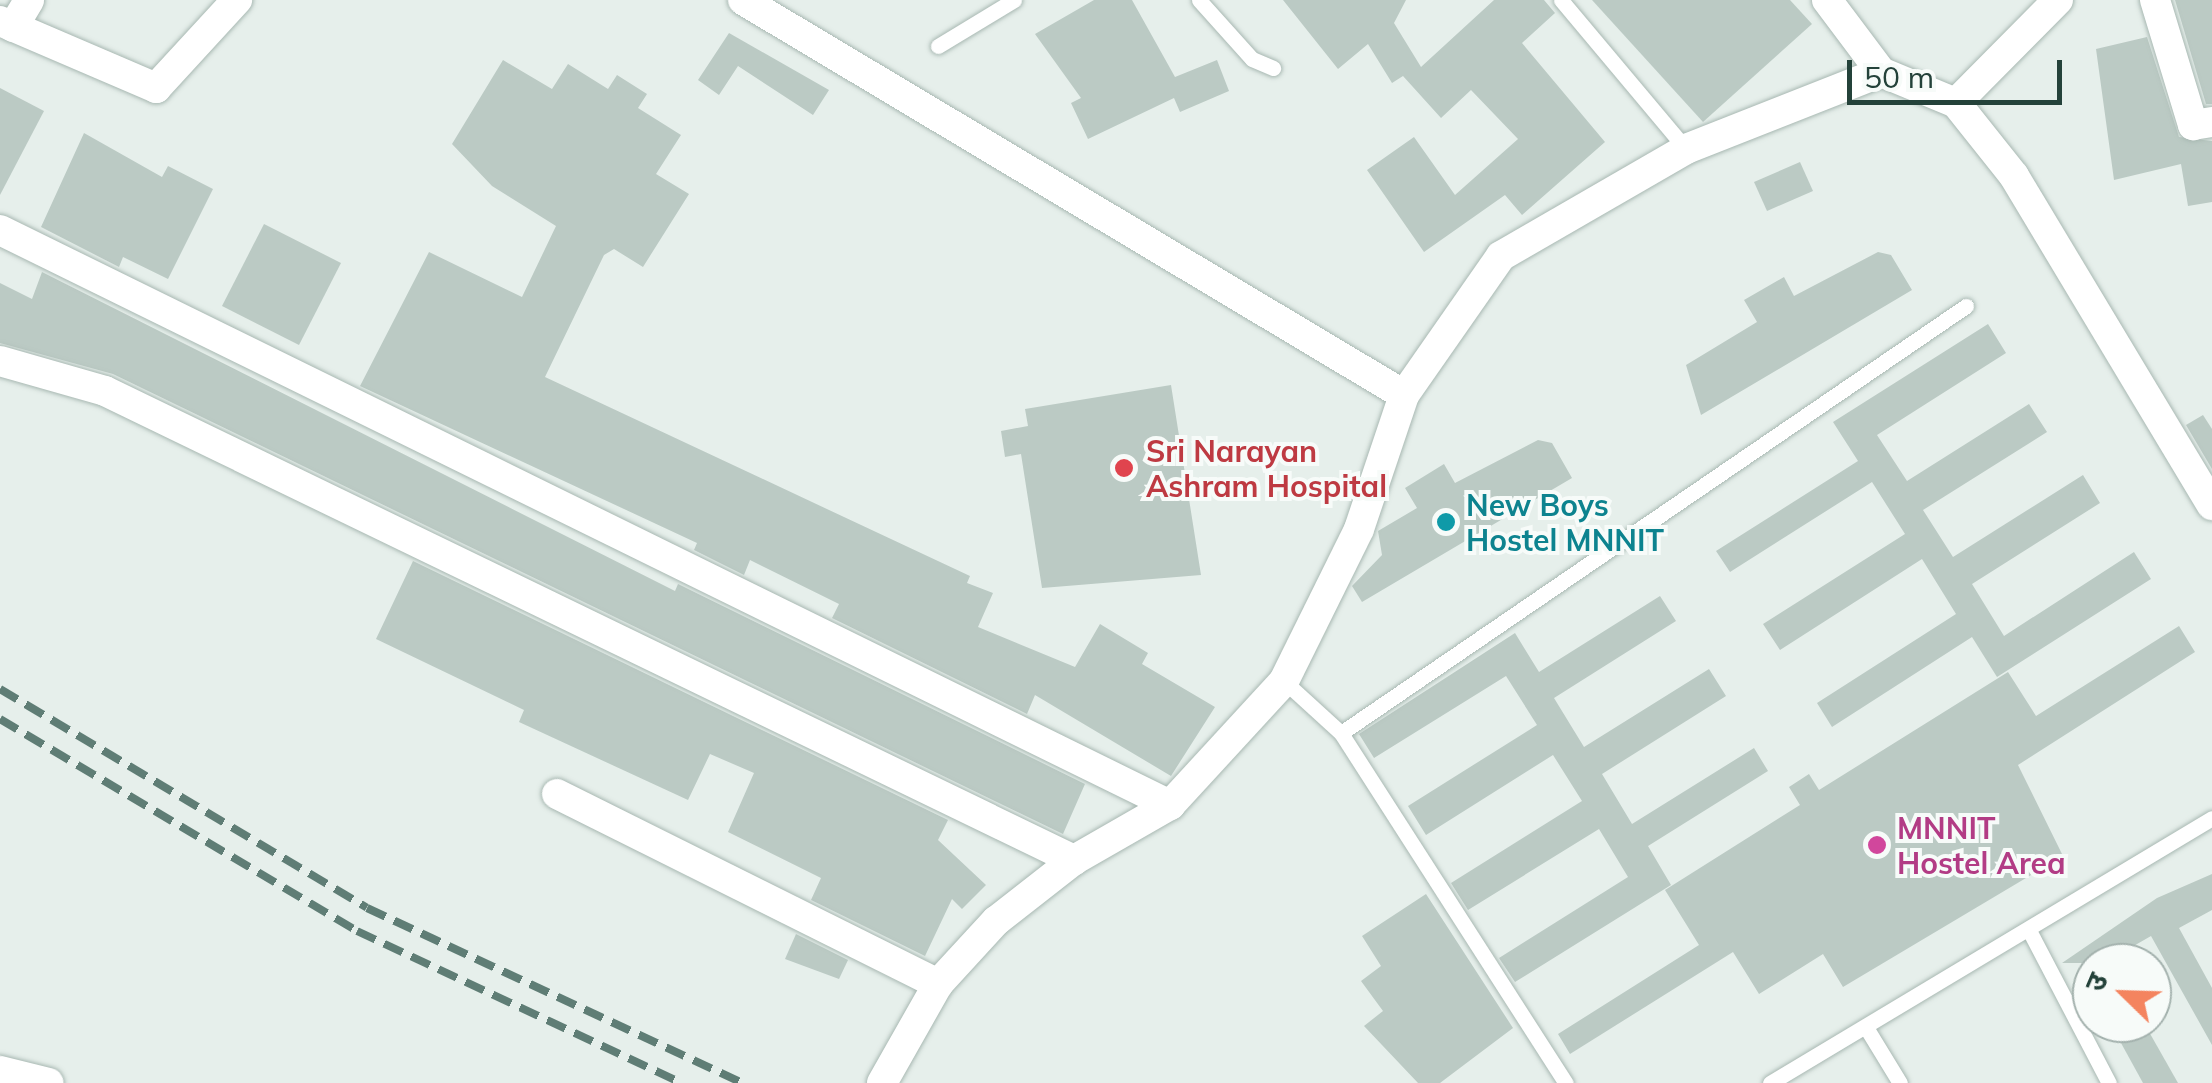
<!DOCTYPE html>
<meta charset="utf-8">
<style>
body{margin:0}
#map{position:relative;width:2212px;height:1083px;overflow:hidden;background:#e6efeb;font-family:Mulish,"Noto Sans Devanagari",sans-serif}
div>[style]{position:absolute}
.building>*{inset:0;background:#bbcac4}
.roads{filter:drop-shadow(0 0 2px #a8b8b2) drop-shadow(0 0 2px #a8b8b2)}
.lane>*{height:15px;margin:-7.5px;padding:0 7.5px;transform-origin:7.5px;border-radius:7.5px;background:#fff}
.street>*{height:30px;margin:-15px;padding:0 15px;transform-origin:15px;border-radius:15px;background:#fff}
.secondary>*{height:30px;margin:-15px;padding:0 15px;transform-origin:15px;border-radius:15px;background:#fff}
.rail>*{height:8px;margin-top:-4px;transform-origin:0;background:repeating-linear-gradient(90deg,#5f7d75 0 20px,transparent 0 30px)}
.dots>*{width:28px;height:28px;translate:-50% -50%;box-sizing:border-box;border:5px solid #f7fbf9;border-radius:50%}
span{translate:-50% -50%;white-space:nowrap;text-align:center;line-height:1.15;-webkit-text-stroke:8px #f7fbf9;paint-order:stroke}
.health-label{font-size:30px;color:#be3a42;font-weight:700}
.left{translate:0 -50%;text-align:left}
.culture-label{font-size:30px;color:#0d838f;font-weight:700}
.hotel-label{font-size:30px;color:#b23c85;font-weight:700}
.north{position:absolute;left:2072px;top:943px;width:100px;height:100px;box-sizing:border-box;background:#f7fbf9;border:2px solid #a3b1ad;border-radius:50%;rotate:293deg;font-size:28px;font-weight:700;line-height:40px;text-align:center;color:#24423a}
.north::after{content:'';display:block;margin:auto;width:35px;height:45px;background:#f4845f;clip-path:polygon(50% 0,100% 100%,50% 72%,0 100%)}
.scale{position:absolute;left:1847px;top:60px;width:215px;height:45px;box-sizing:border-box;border:5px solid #24423a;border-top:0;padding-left:12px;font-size:30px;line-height:35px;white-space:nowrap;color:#24423a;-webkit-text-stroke:8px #f7fbf9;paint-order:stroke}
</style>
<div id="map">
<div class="building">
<div style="clip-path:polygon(1094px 0,1132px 0,1175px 77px,1217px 60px,1229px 91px,1180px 112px,1174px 98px,1088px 139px,1071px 103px,1081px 98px,1035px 34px)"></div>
<div style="clip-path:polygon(1283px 0,1406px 0,1394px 23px,1421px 67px,1494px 0,1544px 0,1555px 13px,1522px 43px,1605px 142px,1522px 215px,1505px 195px,1424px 252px,1367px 170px,1414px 137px,1455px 195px,1518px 139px,1471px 90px,1441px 118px,1403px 76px,1392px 83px,1368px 44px,1338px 69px)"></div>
<div style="clip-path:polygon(1592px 0,1790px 0,1812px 24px,1703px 122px)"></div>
<div style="clip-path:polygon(2175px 0,2212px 0,2212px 104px,2206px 104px)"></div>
<div style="clip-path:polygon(729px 33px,829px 90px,813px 115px,738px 66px,719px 95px,698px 80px)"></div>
<div style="clip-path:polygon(2147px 37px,2179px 137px,2212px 141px,2212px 202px,2188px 206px,2181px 164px,2114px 180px,2096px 49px)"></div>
<div style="clip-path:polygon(503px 60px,552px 89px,568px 64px,608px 89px,617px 75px,647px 94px,638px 108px,681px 135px,656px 174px,689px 194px,643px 267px,614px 249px,604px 255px,545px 377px,970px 576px,967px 583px,993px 593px,978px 627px,1075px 667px,1100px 624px,1148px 653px,1142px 664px,1215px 707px,1171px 776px,1035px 695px,1027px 714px,832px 618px,839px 604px,750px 560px,744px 575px,694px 550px,697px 543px,360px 386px,429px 252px,522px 297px,556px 226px,492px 186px,452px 144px)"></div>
<div style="clip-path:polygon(0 88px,44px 111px,0 195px)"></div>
<div style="clip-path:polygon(84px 133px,162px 177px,168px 166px,213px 189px,168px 279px,123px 257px,119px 267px,41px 227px)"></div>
<div style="clip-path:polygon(1800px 162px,1813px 191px,1767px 211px,1754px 182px)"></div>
<div style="clip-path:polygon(264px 224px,341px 263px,299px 345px,222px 306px)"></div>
<div style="clip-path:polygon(1878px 252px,1891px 255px,1912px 290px,1701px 415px,1686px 365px,1757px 322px,1744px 300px,1784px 277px,1794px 296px)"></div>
<div style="clip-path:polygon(42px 272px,675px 591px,678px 584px,1085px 784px,1063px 834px,113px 374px,0 343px,0 283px,32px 299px)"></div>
<div style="clip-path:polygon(1988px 324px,2006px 353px,1877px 435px,1907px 481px,2029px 404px,2047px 432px,1923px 510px,1953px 557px,2083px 475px,2100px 503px,1972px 584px,2004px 636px,2134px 552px,2151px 579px,1997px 677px,1972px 637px,1832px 727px,1817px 703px,1956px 614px,1922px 559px,1780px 650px,1763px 624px,1905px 534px,1872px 482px,1730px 572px,1716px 551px,1858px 461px,1833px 422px)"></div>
<div style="clip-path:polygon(1171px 385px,1201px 575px,1042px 588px,1021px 454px,1005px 457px,1001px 431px,1028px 426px,1025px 409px)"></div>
<div style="clip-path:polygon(2203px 415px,2212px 429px,2212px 469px,2186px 425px)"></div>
<div style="clip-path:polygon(1538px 440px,1552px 443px,1572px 478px,1362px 602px,1352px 586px,1382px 555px,1378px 531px,1417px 508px,1405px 488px,1444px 464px,1455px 483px)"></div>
<div style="clip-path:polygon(413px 561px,948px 820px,938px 840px,986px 885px,962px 909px,952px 899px,925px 956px,811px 900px,821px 878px,728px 832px,754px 773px,710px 754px,688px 800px,519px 722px,524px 710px,376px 639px)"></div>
<div style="clip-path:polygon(1660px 596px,1676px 621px,1554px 698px,1584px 747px,1709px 669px,1726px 696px,1602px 774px,1632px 824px,1754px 748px,1768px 771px,1648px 846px,1671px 885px,1515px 982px,1499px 958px,1628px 877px,1599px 829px,1468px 910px,1451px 883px,1582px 801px,1553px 755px,1426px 835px,1408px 806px,1537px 725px,1506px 676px,1374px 758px,1359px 734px,1515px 633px,1539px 672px)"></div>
<div style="clip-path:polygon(2179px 626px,2195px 652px,2018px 765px,2063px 856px,1843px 987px,1823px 954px,1759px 994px,1733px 952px,1570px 1054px,1558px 1034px,1699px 945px,1665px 890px,1800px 805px,1789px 787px,1809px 774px,1819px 790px,2008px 672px,2036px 716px)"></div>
<div style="clip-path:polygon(2212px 874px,2212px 910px,2179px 928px,2212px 988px,2212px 1045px,2151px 936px,2104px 963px,2062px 963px,2157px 898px)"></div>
<div style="clip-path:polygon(1426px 894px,1513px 1028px,1440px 1083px,1418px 1083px,1364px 1026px,1383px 1011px,1361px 981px,1381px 966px,1362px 936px)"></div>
<div style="clip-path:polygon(796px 934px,848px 960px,839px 979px,785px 959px)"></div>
<div style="clip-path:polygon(2110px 1023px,2144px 1023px,2178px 1083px,2143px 1083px)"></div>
</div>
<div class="roads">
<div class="lane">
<div style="left:1199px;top:0;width:79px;rotate:48.1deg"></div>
<div style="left:1252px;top:59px;width:23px;rotate:23deg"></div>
<div style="left:1561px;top:0;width:194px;rotate:50deg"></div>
<div style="left:938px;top:46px;width:89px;rotate:-31.2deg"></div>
<div style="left:1284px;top:681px;width:77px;rotate:42.4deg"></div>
<div style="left:1341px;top:733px;width:416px;rotate:57.3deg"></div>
<div style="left:1341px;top:733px;width:757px;rotate:-34.34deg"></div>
<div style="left:2031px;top:934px;width:168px;rotate:62.4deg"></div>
<div style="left:1867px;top:1029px;width:63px;rotate:58.6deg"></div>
<div style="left:1770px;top:1083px;width:515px;rotate:-30.94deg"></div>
</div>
<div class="street">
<div style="left:743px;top:0;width:770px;rotate:30.86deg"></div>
<div style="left:1827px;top:0;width:90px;rotate:53.1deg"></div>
<div style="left:2155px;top:0;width:131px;rotate:73.1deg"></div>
<div style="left:2193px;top:125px;width:19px;rotate:-9deg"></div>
<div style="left:0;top:21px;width:170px;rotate:23.2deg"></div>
<div style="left:156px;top:88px;width:120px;rotate:-47.4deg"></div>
<div style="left:13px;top:27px;width:31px;rotate:-59deg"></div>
<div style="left:1956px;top:103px;width:145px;rotate:-45.3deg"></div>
<div style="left:0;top:230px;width:1304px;rotate:26.17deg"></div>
<div style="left:0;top:361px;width:109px;rotate:15.9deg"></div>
<div style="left:105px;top:391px;width:1077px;rotate:25.83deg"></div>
<div style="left:557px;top:794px;width:426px;rotate:26.5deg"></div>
<div style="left:0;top:1071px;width:50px;rotate:13.8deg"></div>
</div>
<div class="secondary">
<div style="left:882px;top:1083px;width:114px;rotate:-60.5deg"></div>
<div style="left:938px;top:984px;width:86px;rotate:-47.4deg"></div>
<div style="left:996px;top:921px;width:99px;rotate:-38deg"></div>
<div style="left:1074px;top:860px;width:111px;rotate:-29.8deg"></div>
<div style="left:1170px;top:805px;width:168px;rotate:-47.4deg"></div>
<div style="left:1284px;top:681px;width:169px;rotate:-63.7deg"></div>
<div style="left:1359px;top:529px;width:141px;rotate:-71.4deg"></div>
<div style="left:1404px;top:395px;width:169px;rotate:-55.1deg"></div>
<div style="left:1501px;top:256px;width:214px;rotate:-30deg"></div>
<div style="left:1686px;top:149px;width:210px;rotate:-21.5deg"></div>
<div style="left:1881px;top:72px;width:81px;rotate:22.5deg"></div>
<div style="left:1956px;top:103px;width:93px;rotate:51.5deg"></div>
<div style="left:2014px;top:176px;width:384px;rotate:59deg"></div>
</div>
</div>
<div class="rail">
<div style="left:0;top:689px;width:427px;rotate:30.8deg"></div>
<div style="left:367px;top:908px;width:414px;rotate:25deg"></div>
<div style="left:0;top:719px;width:415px;rotate:30.7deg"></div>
<div style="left:357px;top:931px;width:358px;rotate:25.1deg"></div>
</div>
<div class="dots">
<div style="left:1124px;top:468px;background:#e0444e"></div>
<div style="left:1446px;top:522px;background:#0f9aa8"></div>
<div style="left:1877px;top:845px;background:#d1479c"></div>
</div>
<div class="health-label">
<span class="left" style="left:1146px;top:468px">Sri Narayan<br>Ashram Hospital</span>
</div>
<div class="culture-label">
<span class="left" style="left:1466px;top:522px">New Boys<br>Hostel MNNIT</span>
</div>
<div class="hotel-label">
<span class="left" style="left:1897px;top:845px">MNNIT<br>Hostel Area</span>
</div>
<div class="north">उ</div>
<div class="scale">50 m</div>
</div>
